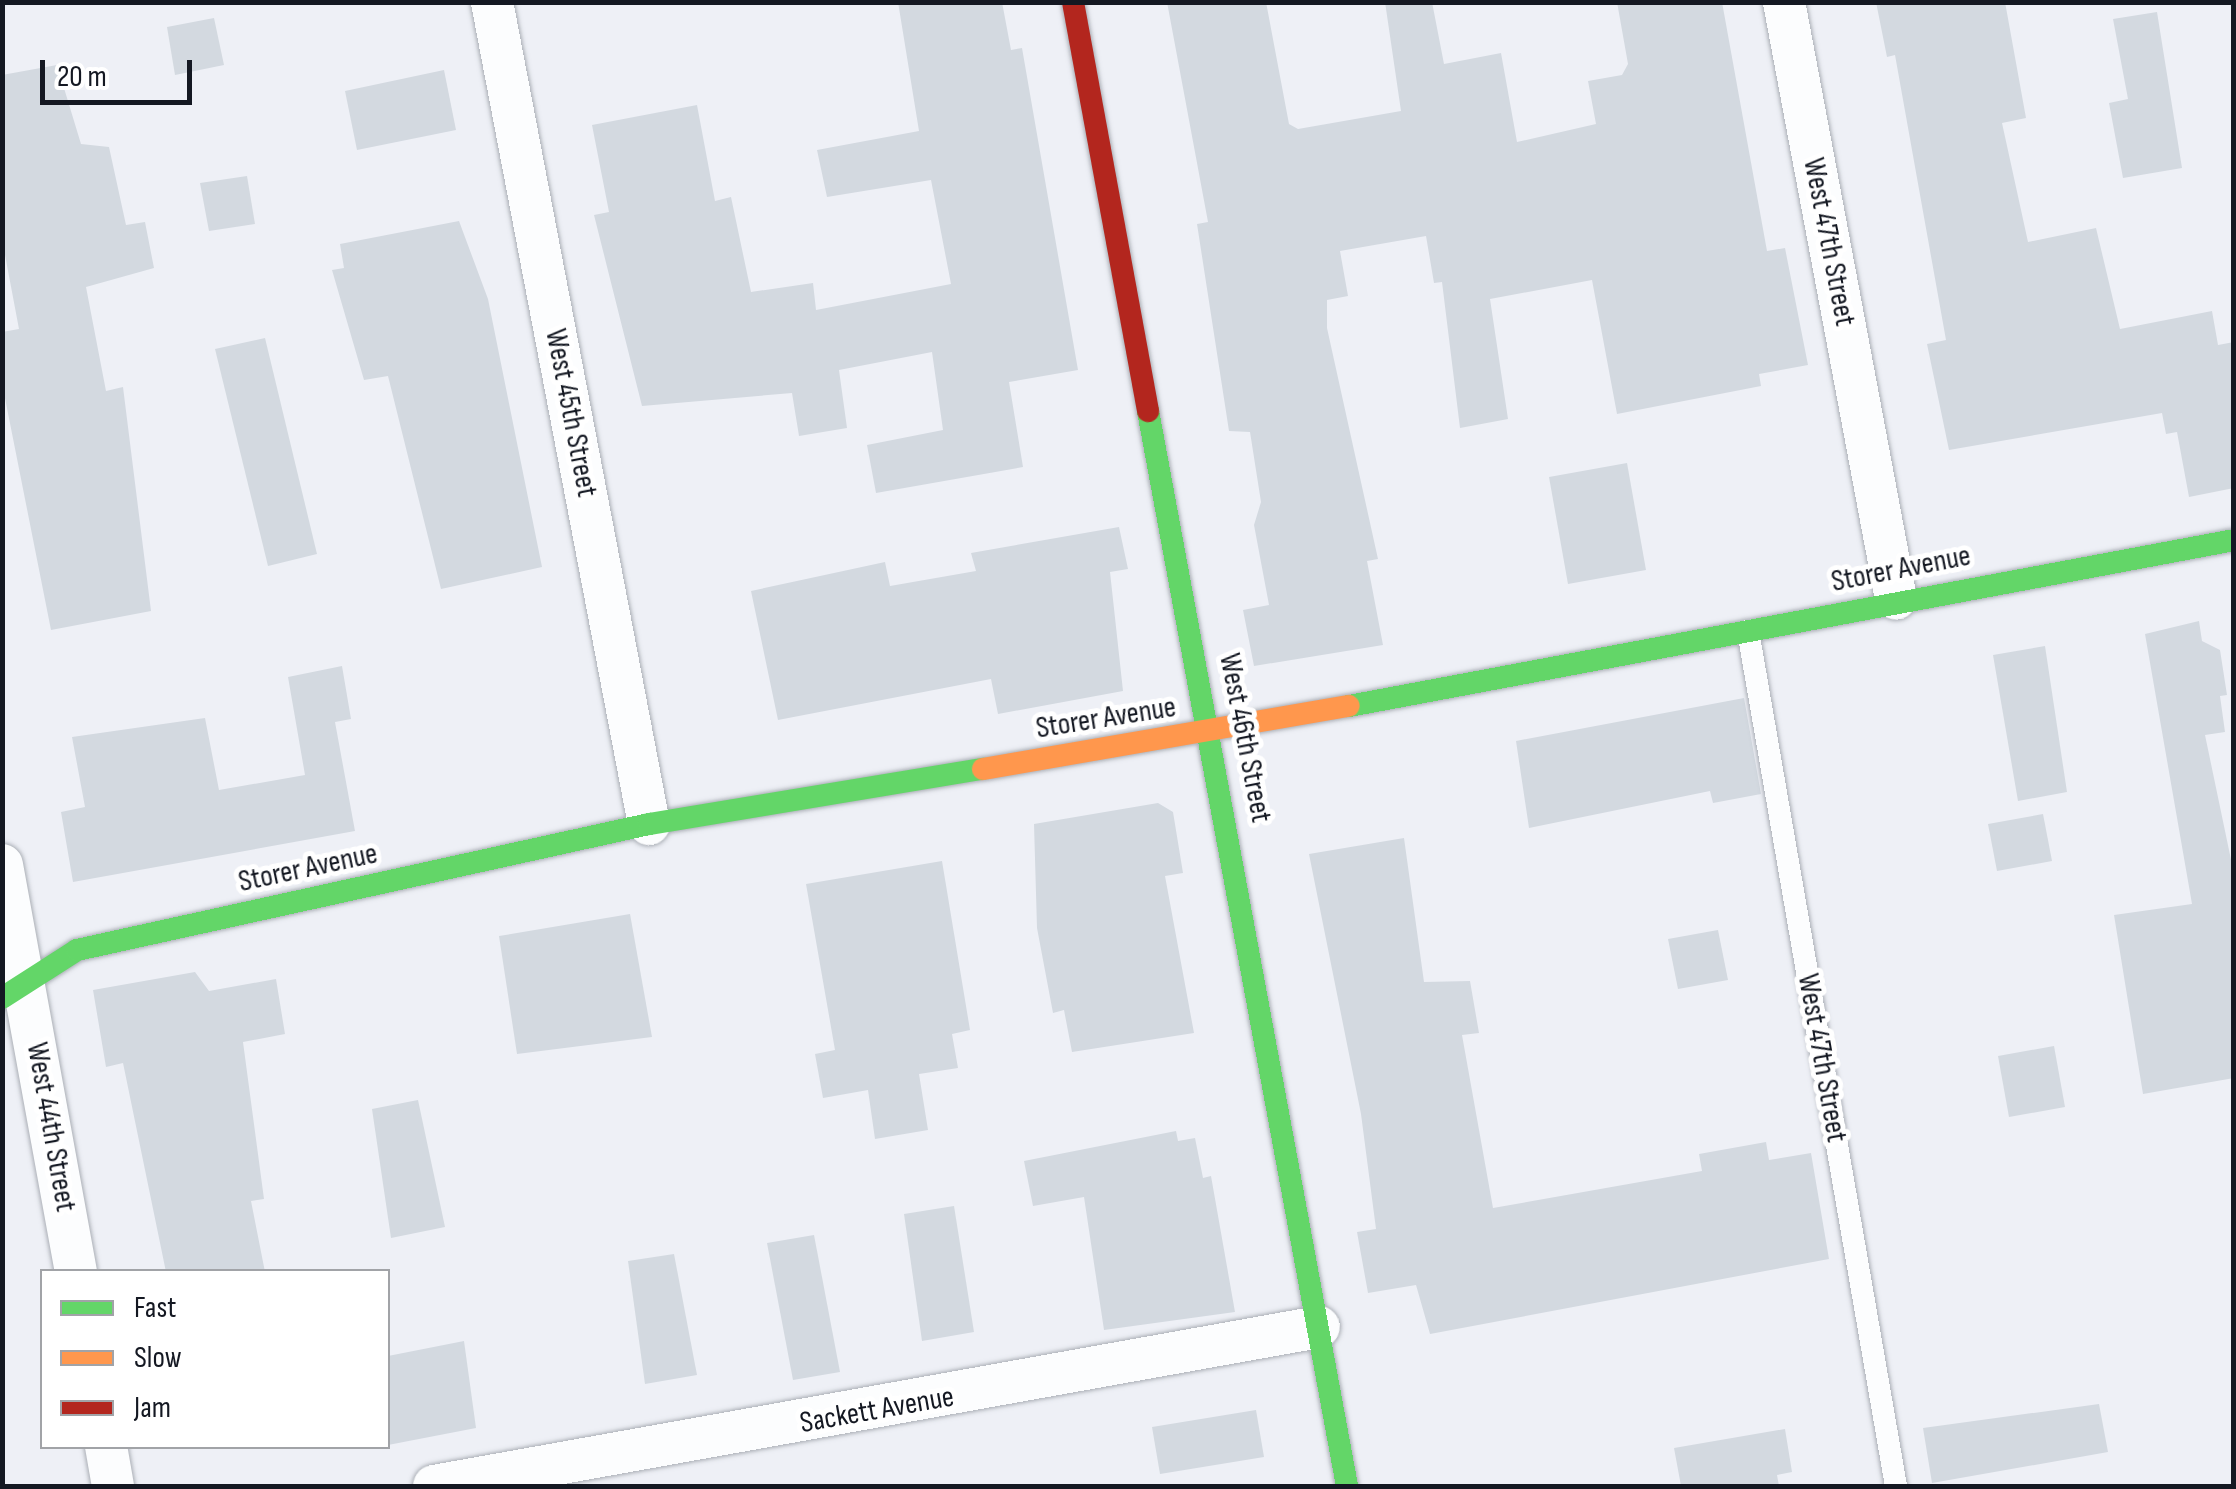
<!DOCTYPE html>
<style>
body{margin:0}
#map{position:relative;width:2236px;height:1489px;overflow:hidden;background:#eef0f6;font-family:"Sofia Sans Condensed",sans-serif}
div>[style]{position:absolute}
.building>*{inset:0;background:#d3d9e0}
.roads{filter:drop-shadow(0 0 2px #abafb6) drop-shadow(0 0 2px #abafb6)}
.lane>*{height:22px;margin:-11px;padding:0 11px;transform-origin:11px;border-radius:11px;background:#fcfdfe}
.street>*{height:42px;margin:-21px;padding:0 21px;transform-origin:21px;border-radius:21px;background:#fcfdfe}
.fast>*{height:22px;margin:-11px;padding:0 11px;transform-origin:11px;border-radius:11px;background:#63d668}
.slow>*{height:22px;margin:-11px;padding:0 11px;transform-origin:11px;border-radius:11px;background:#ff974d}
.jam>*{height:22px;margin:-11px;padding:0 11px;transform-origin:11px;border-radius:11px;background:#b3261e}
span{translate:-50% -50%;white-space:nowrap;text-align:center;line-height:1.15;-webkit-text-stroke:10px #fff;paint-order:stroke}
.street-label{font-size:30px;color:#141822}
.frame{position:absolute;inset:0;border:5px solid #141822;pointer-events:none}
.legend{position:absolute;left:40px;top:1269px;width:350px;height:180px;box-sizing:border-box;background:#fff;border:2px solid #a1a3a7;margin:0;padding:12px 18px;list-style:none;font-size:30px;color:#141822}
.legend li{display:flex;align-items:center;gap:20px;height:50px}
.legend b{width:50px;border:2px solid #a1a3a7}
.scale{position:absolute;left:40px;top:60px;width:152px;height:45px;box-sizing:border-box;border:5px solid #141822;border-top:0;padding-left:12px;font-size:30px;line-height:35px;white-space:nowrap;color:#141822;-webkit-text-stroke:8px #fff;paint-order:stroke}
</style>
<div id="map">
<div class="building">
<div style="clip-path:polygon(898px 2px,1002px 2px,1011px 50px,1022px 48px,1078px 370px,1009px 382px,1023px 467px,876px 493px,867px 445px,943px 430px,932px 352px,839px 370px,847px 428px,799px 436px,792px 393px,642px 406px,594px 215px,609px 212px,592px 125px,697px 105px,715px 201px,731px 197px,751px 292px,813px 283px,816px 310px,951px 284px,931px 180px,827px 197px,817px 150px,919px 131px)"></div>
<div style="clip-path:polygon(1167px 2px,1266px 2px,1289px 124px,1298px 129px,1401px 111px,1385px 2px,1432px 2px,1444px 64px,1501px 53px,1517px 142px,1596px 124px,1588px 81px,1622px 75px,1628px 64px,1617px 2px,1722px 2px,1767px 251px,1785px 248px,1808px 365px,1759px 374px,1761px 386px,1617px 414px,1592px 280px,1490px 299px,1508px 419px,1460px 428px,1442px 282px,1434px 283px,1426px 236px,1340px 251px,1348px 296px,1327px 300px,1327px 328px,1378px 559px,1367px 561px,1383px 645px,1254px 666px,1243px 610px,1269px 605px,1254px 525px,1261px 502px,1250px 432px,1229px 431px,1197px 224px,1208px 222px)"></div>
<div style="clip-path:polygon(1876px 2px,2005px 2px,2026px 118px,2002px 123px,2028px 242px,2096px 228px,2120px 329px,2212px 311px,2218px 345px,2234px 342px,2234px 488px,2189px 497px,2177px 432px,2166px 434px,2162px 413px,1949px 450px,1927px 344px,1946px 340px,1895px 55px,1887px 57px)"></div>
<div style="clip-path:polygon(2157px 12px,2182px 168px,2123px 178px,2109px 103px,2128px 99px,2113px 19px)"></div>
<div style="clip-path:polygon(214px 18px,224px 65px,175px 75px,167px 27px)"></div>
<div style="clip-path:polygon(57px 65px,81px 144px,109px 147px,126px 225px,145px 222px,154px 268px,86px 287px,106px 391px,123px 387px,151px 611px,51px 630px,2px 383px,2px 332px,19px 329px,2px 239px,2px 75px)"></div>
<div style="clip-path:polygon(444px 70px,456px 130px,357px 150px,345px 91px)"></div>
<div style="clip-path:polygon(247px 176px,255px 224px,209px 231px,200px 183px)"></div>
<div style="clip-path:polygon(459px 221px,488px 299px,542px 567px,441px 589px,388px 376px,364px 380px,332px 270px,344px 268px,340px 244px)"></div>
<div style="clip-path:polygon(265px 338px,317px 554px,268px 566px,215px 349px)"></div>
<div style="clip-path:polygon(1627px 463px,1646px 570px,1568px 584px,1549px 477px)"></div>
<div style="clip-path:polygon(1119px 527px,1128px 569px,1110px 572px,1123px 691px,998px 714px,991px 679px,778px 720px,751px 591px,885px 562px,890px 586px,976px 571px,971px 553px)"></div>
<div style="clip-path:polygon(2199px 621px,2202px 641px,2220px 650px,2227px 695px,2220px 696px,2225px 732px,2205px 735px,2234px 874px,2234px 1078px,2143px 1094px,2114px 915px,2192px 904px,2145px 634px)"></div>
<div style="clip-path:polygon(2045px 646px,2067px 792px,2018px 801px,1993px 655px)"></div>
<div style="clip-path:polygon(342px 666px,351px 719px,335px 722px,355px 831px,73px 882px,61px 812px,85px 807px,72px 737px,205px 718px,219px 790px,305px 775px,288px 677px)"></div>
<div style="clip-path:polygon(1744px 698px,1761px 794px,1713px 803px,1710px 791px,1529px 828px,1516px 741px)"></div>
<div style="clip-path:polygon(1158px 803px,1173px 812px,1183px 873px,1165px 876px,1194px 1033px,1072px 1052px,1064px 1010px,1053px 1013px,1037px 928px,1034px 824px)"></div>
<div style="clip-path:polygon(2043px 814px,2052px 861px,1997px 871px,1988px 824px)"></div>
<div style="clip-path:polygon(1404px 838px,1424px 982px,1470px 981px,1479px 1033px,1462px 1035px,1493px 1208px,1702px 1171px,1699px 1154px,1766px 1142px,1769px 1160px,1811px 1153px,1829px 1259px,1430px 1334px,1416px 1285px,1368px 1293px,1357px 1232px,1376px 1229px,1361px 1114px,1309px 854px)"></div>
<div style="clip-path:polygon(942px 861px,970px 1030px,952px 1034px,958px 1068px,919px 1074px,928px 1130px,875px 1139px,868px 1090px,823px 1098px,815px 1054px,835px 1050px,806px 884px)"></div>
<div style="clip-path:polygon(630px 914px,652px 1037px,517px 1054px,499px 936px)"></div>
<div style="clip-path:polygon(1718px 930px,1728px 980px,1678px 989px,1668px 939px)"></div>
<div style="clip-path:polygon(195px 972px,209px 991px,276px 979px,285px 1034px,243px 1042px,264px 1199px,251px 1201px,265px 1272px,166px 1272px,123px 1063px,106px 1067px,93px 990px)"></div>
<div style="clip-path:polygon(2054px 1046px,2065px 1107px,2009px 1117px,1998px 1056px)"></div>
<div style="clip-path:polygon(418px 1100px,445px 1227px,391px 1238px,372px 1109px)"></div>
<div style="clip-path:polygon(1176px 1131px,1178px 1141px,1195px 1138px,1203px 1178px,1211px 1176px,1235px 1312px,1104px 1330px,1084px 1197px,1033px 1206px,1024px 1161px)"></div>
<div style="clip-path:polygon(954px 1206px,974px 1332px,922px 1341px,904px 1214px)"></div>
<div style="clip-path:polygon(814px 1235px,840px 1372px,793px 1380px,767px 1243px)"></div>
<div style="clip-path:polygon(674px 1254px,697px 1375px,645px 1384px,628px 1261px)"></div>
<div style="clip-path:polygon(464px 1341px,476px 1428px,388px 1445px,388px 1356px)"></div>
<div style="clip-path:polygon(2099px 1404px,2108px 1452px,1932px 1483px,1923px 1428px)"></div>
<div style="clip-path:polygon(1256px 1410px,1264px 1457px,1160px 1474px,1152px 1427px)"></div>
<div style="clip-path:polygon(1785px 1429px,1792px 1472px,1777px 1475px,1779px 1486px,1681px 1486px,1674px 1448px)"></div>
</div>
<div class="roads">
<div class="lane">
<div style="left:1748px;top:631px;width:868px;rotate:80.18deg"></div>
</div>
<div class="street">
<div style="left:492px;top:2px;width:837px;rotate:79.19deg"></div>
<div style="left:1784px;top:2px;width:607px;rotate:79.37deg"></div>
<div style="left:2px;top:865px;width:414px;rotate:79.7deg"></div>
<div style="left:106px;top:1446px;width:41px;rotate:80.1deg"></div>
<div style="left:434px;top:1486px;width:899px;rotate:-10.19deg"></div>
</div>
<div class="fast">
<div style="left:1148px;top:411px;width:1093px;rotate:79.51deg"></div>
<div style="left:1349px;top:706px;width:900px;rotate:-10.62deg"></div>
<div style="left:2px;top:998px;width:89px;rotate:-32.6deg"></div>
<div style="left:77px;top:950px;width:586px;rotate:-12.42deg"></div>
<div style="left:649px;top:824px;width:338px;rotate:-9.4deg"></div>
</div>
<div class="slow">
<div style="left:983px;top:769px;width:371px;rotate:-9.8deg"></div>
</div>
<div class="jam">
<div style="left:1073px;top:2px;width:416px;rotate:79.6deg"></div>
</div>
</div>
<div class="street-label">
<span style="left:1829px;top:242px;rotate:79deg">West 47th Street</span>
<span style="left:571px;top:413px;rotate:79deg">West 45th Street</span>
<span style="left:1901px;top:569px;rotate:-11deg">Storer Avenue</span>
<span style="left:1106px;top:718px;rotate:-9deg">Storer Avenue</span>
<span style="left:1245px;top:738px;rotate:79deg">West 46th Street</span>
<span style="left:308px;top:868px;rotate:-12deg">Storer Avenue</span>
<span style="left:1822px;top:1058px;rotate:80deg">West 47th Street</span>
<span style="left:51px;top:1127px;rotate:80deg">West 44th Street</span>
<span style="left:877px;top:1410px;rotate:-10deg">Sackett Avenue</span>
</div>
<div class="frame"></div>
<ul class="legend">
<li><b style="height:12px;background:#63d668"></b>Fast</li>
<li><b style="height:12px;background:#ff974d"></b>Slow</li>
<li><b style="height:12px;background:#b3261e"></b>Jam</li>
</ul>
<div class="scale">20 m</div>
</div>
